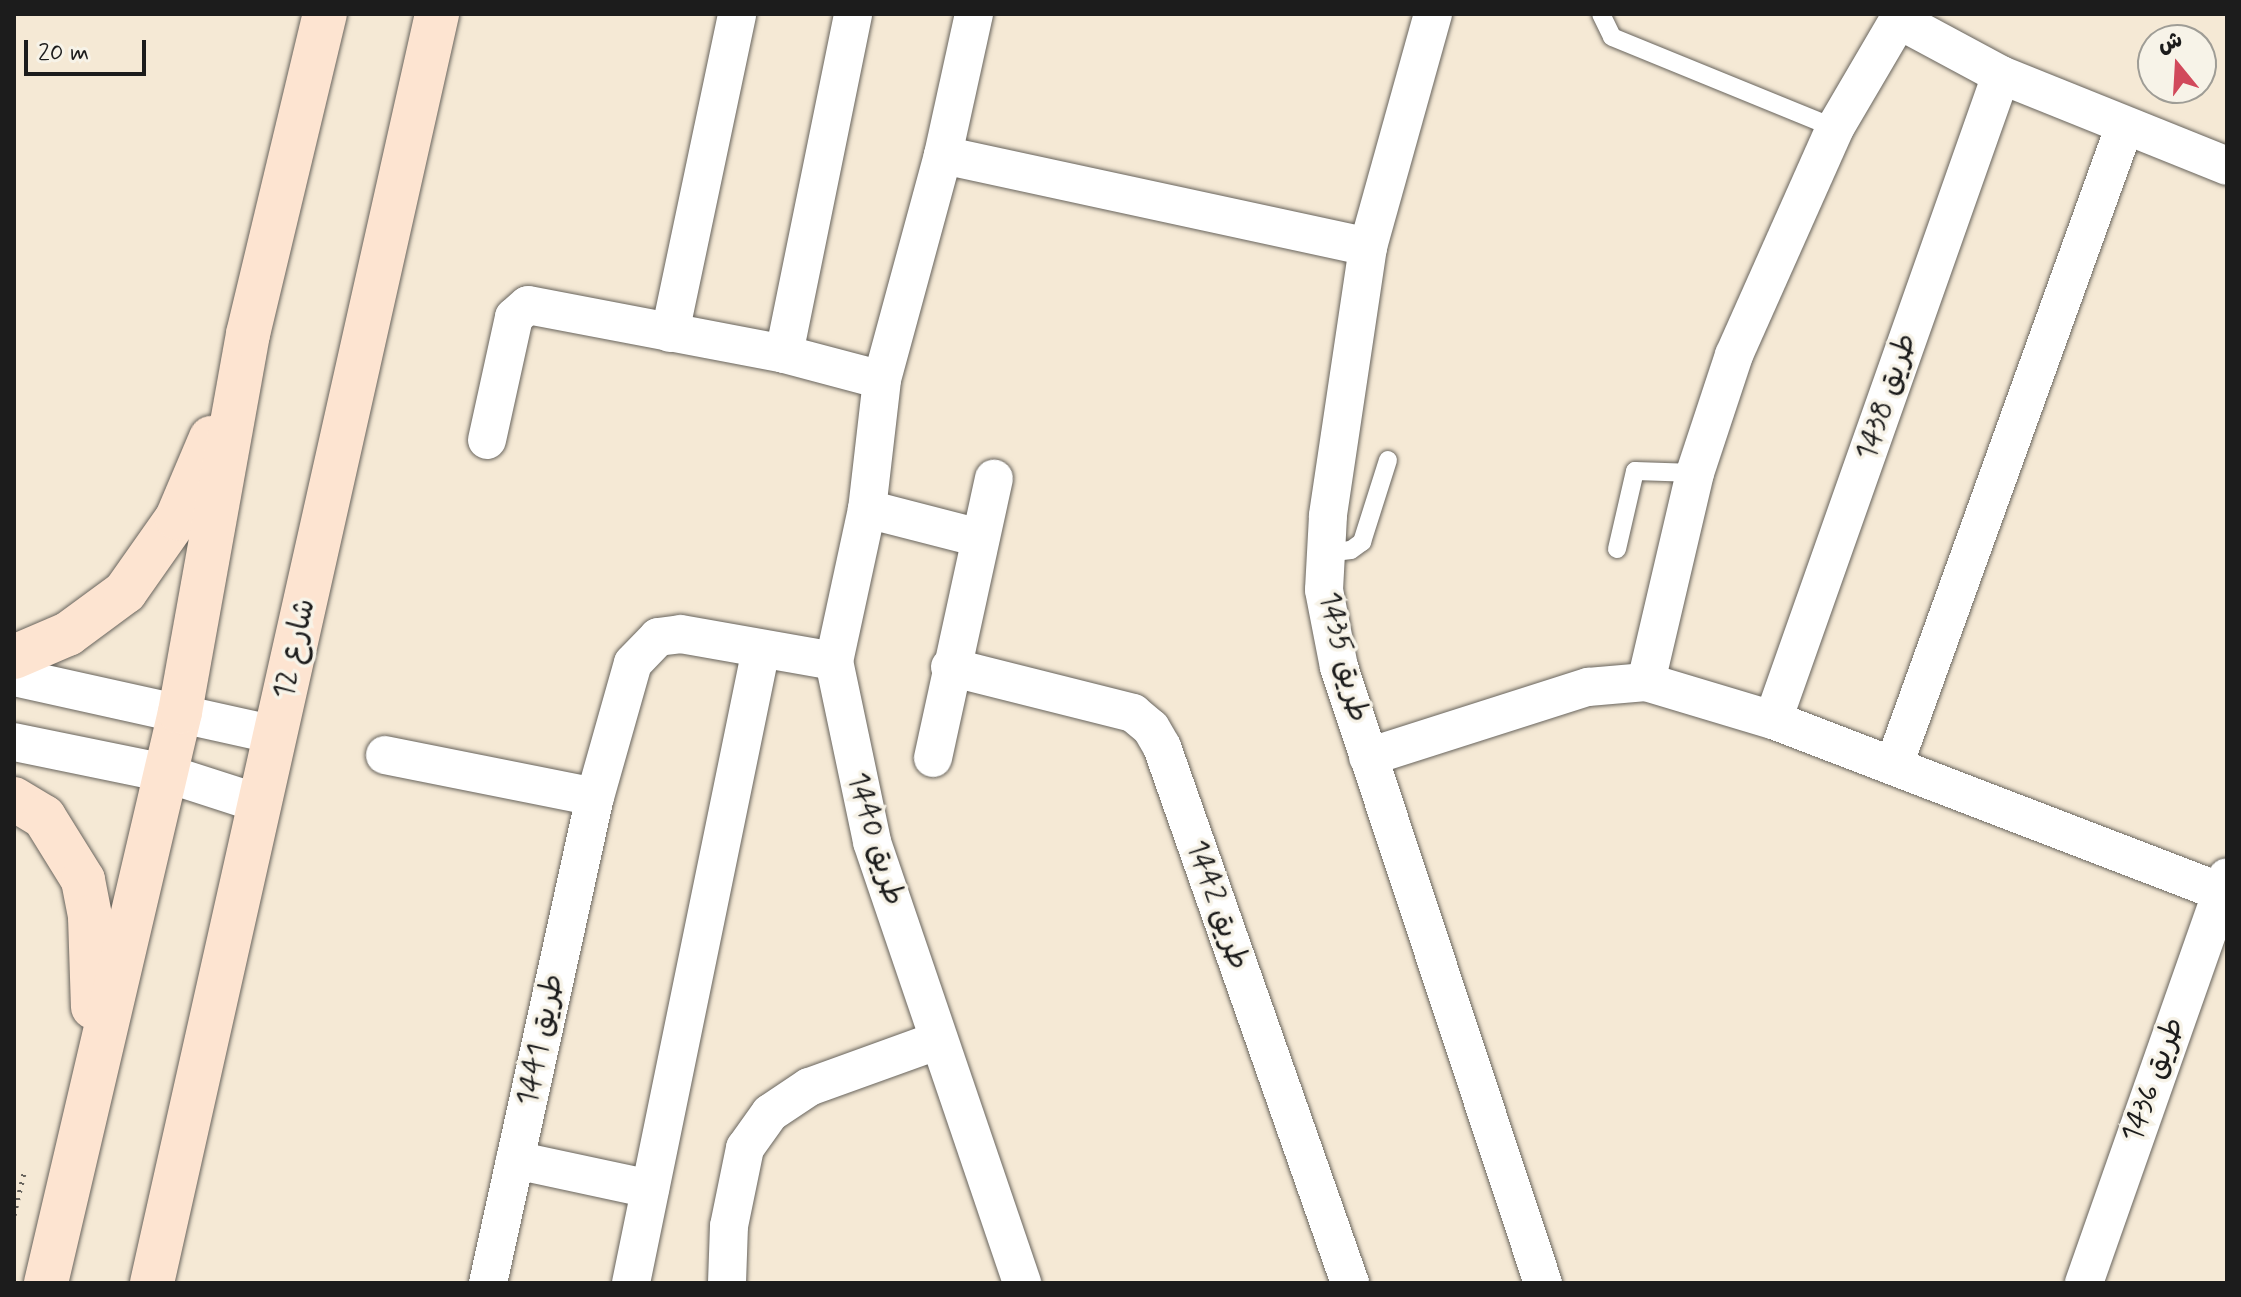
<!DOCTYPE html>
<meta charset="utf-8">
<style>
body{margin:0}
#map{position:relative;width:2241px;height:1297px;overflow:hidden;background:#f5e9d5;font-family:Mynerve,"Playpen Sans Arabic",sans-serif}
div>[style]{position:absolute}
.path>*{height:5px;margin-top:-2.5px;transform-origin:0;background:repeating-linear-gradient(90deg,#68645d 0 2px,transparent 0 8px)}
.roads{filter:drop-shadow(0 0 2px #68645d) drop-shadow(0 0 2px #68645d)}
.lane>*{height:18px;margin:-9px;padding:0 9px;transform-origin:9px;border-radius:9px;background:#fff}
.street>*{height:38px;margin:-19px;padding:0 19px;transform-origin:19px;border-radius:19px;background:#fff}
.secondary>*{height:44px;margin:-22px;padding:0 22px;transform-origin:22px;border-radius:22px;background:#fde4d1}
span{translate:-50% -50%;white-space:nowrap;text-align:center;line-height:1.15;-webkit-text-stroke:7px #f7f3e8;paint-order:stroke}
.street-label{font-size:30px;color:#1c1c1c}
.frame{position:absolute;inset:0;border:16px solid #1c1c1c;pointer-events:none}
.north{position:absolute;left:2137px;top:24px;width:80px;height:80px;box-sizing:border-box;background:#f7f3e8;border:2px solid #9f9d96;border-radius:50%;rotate:342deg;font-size:22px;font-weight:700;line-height:32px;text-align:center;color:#1c1c1c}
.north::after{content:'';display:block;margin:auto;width:28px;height:36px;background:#d1495b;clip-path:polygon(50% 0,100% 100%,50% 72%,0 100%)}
.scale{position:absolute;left:24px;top:40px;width:122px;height:36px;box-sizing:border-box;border:4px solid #1c1c1c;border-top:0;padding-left:10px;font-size:24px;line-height:28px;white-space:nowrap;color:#1c1c1c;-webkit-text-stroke:6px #f7f3e8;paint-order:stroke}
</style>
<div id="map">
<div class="path">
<div style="left:14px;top:1215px;width:47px;rotate:-76.6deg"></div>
</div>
<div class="roads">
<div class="lane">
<div style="left:1601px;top:14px;width:25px;rotate:64deg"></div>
<div style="left:1612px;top:37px;width:241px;rotate:22.2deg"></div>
<div style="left:1617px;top:549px;width:80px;rotate:-77deg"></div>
<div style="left:1635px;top:471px;width:60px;rotate:1.9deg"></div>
<div style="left:1326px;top:553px;width:25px;rotate:-7deg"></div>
<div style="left:1351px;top:550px;width:14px;rotate:-36deg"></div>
<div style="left:1362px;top:542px;width:86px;rotate:-72.4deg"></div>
</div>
<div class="street">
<div style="left:974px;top:14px;width:144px;rotate:102.4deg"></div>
<div style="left:943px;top:155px;width:233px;rotate:105.2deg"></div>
<div style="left:882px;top:380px;width:130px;rotate:96.6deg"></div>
<div style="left:867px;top:509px;width:156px;rotate:102.2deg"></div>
<div style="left:834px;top:661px;width:185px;rotate:78.1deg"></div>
<div style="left:872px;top:842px;width:466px;rotate:71.2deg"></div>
<div style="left:1433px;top:14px;width:242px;rotate:105.6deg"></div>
<div style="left:1368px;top:247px;width:272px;rotate:98.5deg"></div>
<div style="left:1328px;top:516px;width:74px;rotate:93.1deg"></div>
<div style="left:1324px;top:590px;width:78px;rotate:79deg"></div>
<div style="left:1339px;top:667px;width:649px;rotate:71.68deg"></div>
<div style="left:1904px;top:14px;width:13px;rotate:63deg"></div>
<div style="left:1910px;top:26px;width:103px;rotate:28.3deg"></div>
<div style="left:2001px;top:75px;width:244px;rotate:21.9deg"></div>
<div style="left:943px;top:155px;width:435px;rotate:12.2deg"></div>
<div style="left:670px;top:333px;width:326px;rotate:-78.1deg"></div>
<div style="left:784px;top:354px;width:347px;rotate:-78.5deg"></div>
<div style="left:487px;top:440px;width:126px;rotate:-77.6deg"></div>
<div style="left:514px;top:317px;width:18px;rotate:-41deg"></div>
<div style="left:528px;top:305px;width:261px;rotate:10.8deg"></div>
<div style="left:784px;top:354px;width:101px;rotate:14.9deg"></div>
<div style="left:867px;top:509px;width:117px;rotate:14.4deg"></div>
<div style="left:950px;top:667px;width:189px;rotate:14.1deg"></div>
<div style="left:1133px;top:713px;width:23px;rotate:40deg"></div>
<div style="left:1151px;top:728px;width:22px;rotate:60deg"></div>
<div style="left:1162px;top:747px;width:568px;rotate:70.67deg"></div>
<div style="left:14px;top:677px;width:267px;rotate:12.5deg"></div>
<div style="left:1646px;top:682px;width:215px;rotate:-76.8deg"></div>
<div style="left:1695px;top:473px;width:124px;rotate:-71.7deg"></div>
<div style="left:1734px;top:355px;width:248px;rotate:-66deg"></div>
<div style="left:1835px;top:128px;width:132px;rotate:-59.6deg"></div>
<div style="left:1773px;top:720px;width:684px;rotate:-70.53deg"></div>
<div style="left:14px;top:742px;width:154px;rotate:11.6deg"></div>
<div style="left:165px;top:773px;width:98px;rotate:17.9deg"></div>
<div style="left:385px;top:755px;width:214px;rotate:11.3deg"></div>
<div style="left:1368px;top:757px;width:231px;rotate:-17.7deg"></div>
<div style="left:1588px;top:687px;width:58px;rotate:-4.9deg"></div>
<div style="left:1646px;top:682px;width:133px;rotate:16.7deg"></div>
<div style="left:1773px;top:720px;width:481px;rotate:21deg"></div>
<div style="left:933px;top:758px;width:286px;rotate:-77.7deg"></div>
<div style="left:1894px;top:765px;width:677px;rotate:-70.15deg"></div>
<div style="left:515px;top:1160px;width:138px;rotate:12.1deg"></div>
<div style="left:488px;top:1283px;width:498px;rotate:-77.6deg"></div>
<div style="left:595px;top:797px;width:139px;rotate:-74.2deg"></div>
<div style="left:633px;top:663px;width:36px;rotate:-46deg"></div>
<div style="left:658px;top:637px;width:23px;rotate:-7deg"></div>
<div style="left:681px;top:634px;width:155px;rotate:10deg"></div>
<div style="left:631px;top:1283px;width:647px;rotate:-78.41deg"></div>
<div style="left:727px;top:1283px;width:57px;rotate:-88deg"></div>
<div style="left:729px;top:1226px;width:80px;rotate:-78.4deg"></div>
<div style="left:745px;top:1148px;width:43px;rotate:-54.5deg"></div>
<div style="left:770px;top:1113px;width:47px;rotate:-33.7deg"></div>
<div style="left:809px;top:1087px;width:138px;rotate:-19.9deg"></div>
<div style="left:2084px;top:1283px;width:430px;rotate:-70.6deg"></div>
</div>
<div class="secondary">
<div style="left:14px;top:657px;width:59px;rotate:-23.1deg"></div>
<div style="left:68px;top:634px;width:71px;rotate:-36.4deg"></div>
<div style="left:125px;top:592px;width:90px;rotate:-54.9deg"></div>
<div style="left:177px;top:518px;width:87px;rotate:-67deg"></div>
<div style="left:14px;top:799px;width:35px;rotate:31deg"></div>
<div style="left:44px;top:817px;width:74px;rotate:58.2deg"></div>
<div style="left:83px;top:880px;width:38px;rotate:79deg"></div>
<div style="left:90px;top:917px;width:90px;rotate:88.1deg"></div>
<div style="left:46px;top:1283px;width:587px;rotate:-76.79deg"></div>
<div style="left:180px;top:712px;width:384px;rotate:-79.8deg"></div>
<div style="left:248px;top:334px;width:329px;rotate:-76.5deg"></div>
<div style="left:152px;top:1283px;width:1301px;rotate:-77.34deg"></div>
</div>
</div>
<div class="street-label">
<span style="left:1887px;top:397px;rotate:-71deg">طريق 1438</span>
<span style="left:295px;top:649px;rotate:-77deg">شارع 12</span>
<span style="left:1343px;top:657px;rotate:77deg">طريق 1435</span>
<span style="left:875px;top:839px;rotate:74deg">طريق 1440</span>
<span style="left:1217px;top:905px;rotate:71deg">طريق 1442</span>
<span style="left:541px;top:1040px;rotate:-78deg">طريق 1441</span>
<span style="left:2154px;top:1080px;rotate:-70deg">طريق 1436</span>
</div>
<div class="frame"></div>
<div class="north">ش</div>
<div class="scale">20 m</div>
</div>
